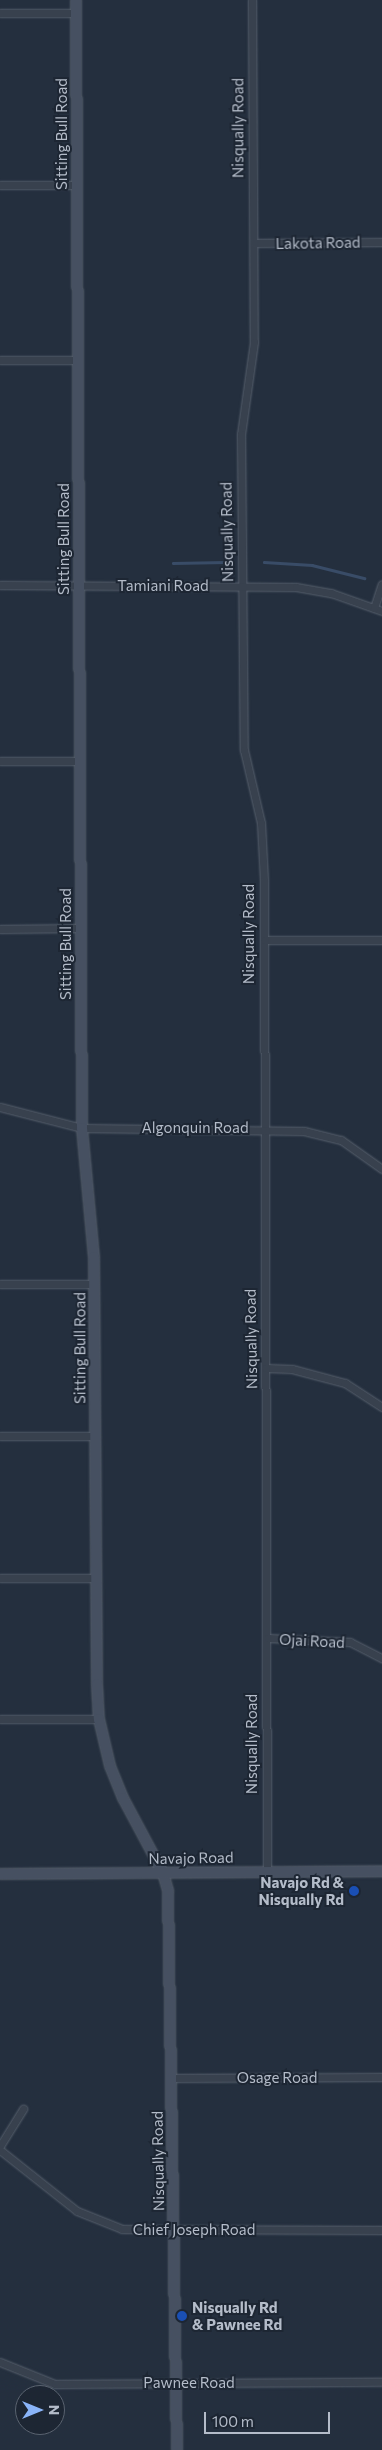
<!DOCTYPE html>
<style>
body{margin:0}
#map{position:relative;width:382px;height:2450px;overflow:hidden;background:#242f3e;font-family:Commissioner,sans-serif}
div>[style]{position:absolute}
.stream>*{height:2.5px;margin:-1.25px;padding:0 1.25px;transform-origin:1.25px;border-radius:1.25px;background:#394c67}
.roads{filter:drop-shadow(0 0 1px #565f6c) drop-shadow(0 0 1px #565f6c)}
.street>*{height:7px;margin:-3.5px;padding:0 3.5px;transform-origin:3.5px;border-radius:3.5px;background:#38414e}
.secondary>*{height:10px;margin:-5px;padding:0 5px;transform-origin:5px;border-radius:5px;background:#465061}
.dots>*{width:14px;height:14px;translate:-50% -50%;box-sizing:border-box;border:2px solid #1d2633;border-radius:50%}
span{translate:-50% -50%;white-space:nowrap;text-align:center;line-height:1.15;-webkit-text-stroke:4px #1d2633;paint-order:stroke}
.street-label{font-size:15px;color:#b4bcc9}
.poi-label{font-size:15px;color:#b4bcc9;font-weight:700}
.right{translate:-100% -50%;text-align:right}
.left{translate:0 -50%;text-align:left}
.north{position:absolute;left:15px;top:2385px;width:50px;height:50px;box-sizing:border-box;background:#1d2633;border:1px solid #59626f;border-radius:50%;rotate:90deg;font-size:14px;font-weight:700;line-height:20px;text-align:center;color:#b4bcc9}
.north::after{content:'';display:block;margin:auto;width:18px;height:22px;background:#8ab4f8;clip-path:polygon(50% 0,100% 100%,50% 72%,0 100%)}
.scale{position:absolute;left:204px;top:2412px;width:126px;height:22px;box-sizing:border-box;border:2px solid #b4bcc9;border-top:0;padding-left:6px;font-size:15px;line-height:18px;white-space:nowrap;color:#b4bcc9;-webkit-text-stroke:4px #1d2633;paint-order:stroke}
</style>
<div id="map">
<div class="stream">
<div style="left:264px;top:562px;width:48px;rotate:3.6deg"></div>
<div style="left:312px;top:565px;width:54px;rotate:14deg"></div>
<div style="left:173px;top:563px;width:53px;rotate:-1.1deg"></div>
</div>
<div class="roads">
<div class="street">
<div style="left:252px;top:0;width:342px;rotate:89.7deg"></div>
<div style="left:254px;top:342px;width:93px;rotate:98deg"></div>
<div style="left:241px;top:434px;width:316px;rotate:89.5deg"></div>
<div style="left:244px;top:750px;width:75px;rotate:76.9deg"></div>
<div style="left:261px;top:823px;width:58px;rotate:87deg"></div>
<div style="left:264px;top:881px;width:991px;rotate:89.83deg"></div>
<div style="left:0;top:13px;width:76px"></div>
<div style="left:0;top:185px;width:77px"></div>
<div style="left:254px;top:243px;width:128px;rotate:-0.4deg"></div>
<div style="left:0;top:360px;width:78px"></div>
<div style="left:0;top:585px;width:296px;rotate:0.4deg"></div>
<div style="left:296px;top:587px;width:36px;rotate:10deg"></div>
<div style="left:331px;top:593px;width:54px;rotate:19.4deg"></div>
<div style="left:374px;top:608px;width:25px;rotate:-72deg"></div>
<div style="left:0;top:761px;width:80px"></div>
<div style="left:0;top:929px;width:81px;rotate:-0.7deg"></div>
<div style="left:265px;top:940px;width:117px"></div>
<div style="left:0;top:1107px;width:85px;rotate:14.4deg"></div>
<div style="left:82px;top:1128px;width:222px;rotate:0.8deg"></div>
<div style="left:304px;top:1131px;width:38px;rotate:14deg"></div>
<div style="left:341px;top:1140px;width:50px;rotate:35.3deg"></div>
<div style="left:0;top:1284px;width:94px"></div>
<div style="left:266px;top:1368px;width:26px;rotate:2deg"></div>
<div style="left:292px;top:1369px;width:55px;rotate:14.8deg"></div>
<div style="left:345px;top:1383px;width:44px;rotate:33deg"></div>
<div style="left:0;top:1436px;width:95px"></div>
<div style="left:0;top:1578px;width:96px"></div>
<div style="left:268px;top:1638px;width:82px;rotate:2.8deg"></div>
<div style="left:350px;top:1642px;width:36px;rotate:27deg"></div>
<div style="left:0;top:1719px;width:99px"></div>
<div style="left:172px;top:2078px;width:210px;rotate:-0.3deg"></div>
<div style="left:0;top:2146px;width:44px;rotate:-58.1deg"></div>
<div style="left:0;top:2150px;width:98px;rotate:38.4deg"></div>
<div style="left:77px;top:2211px;width:48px;rotate:21.8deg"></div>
<div style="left:122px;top:2229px;width:260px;rotate:0.2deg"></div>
<div style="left:0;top:2362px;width:59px;rotate:21.8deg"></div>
<div style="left:55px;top:2384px;width:327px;rotate:-0.4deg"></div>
</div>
<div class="secondary">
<div style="left:76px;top:0;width:1128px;rotate:89.7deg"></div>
<div style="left:82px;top:1128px;width:130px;rotate:84.7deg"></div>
<div style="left:94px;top:1257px;width:427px;rotate:89.6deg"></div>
<div style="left:97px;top:1684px;width:35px;rotate:87deg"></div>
<div style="left:99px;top:1719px;width:48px;rotate:76.8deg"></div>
<div style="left:110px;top:1766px;width:35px;rotate:68deg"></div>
<div style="left:123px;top:1798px;width:85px;rotate:61.9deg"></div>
<div style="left:163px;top:1873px;width:19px;rotate:74deg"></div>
<div style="left:168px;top:1891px;width:559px;rotate:89.08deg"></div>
<div style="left:0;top:1874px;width:382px;rotate:-0.4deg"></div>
</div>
</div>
<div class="dots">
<div style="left:354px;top:1891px;background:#1a4fb4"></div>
<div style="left:182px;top:2316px;background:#1a4fb4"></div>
</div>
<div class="street-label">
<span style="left:238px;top:128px;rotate:-90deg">Nisqually Road</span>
<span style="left:62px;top:134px;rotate:-90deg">Sitting Bull Road</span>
<span style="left:318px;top:243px;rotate:-1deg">Lakota Road</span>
<span style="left:227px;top:532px;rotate:-91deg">Nisqually Road</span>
<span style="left:64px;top:539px;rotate:-90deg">Sitting Bull Road</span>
<span style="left:163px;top:586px">Tamiani Road</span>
<span style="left:249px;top:934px;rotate:-90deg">Nisqually Road</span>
<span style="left:66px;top:944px;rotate:-90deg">Sitting Bull Road</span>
<span style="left:195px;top:1128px">Algonquin Road</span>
<span style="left:251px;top:1339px;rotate:-91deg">Nisqually Road</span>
<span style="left:80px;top:1348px;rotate:-90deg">Sitting Bull Road</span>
<span style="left:312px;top:1641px;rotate:3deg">Ojai Road</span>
<span style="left:252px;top:1744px;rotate:-90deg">Nisqually Road</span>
<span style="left:191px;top:1858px;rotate:-1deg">Navajo Road</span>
<span style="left:277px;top:2078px">Osage Road</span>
<span style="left:158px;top:2161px;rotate:-91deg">Nisqually Road</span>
<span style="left:194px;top:2230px">Chief Joseph Road</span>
<span style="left:189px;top:2383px">Pawnee Road</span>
</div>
<div class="poi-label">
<span class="right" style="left:344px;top:1891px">Navajo Rd &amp;<br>Nisqually Rd</span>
<span class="left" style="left:192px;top:2316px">Nisqually Rd<br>&amp; Pawnee Rd</span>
</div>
<div class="north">N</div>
<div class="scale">100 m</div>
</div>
